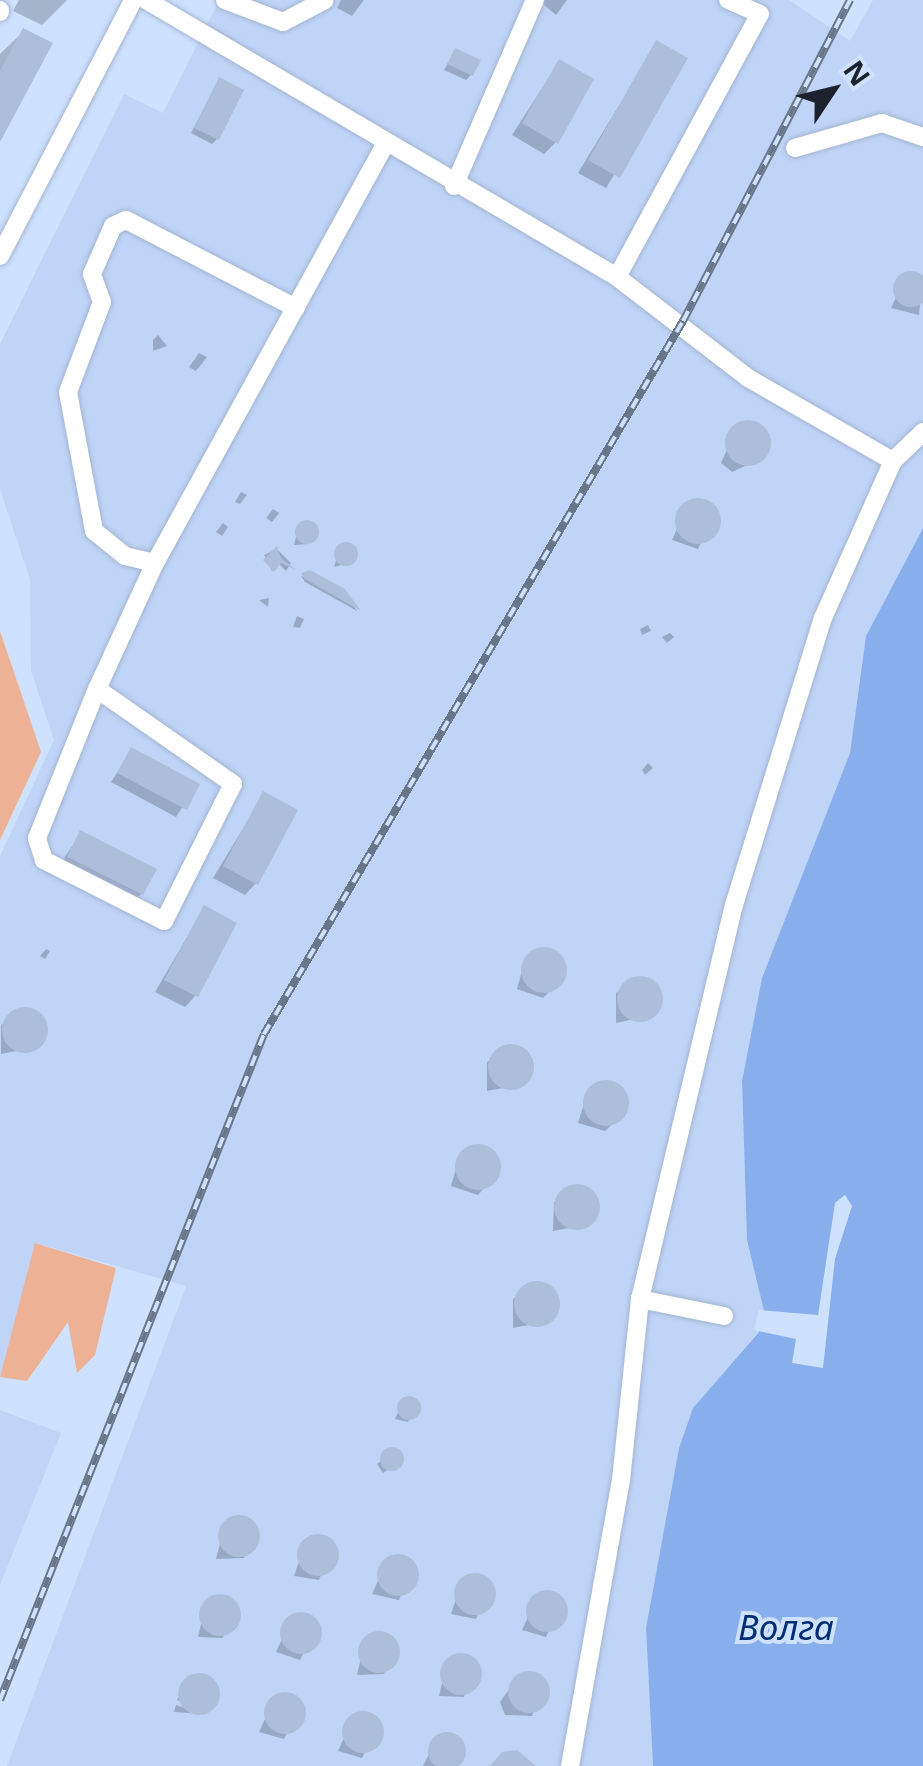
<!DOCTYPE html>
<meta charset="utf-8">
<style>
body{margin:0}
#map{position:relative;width:923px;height:1766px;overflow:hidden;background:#cee1fe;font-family:"Noto Sans",sans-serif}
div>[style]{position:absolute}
.built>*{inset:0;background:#bfd4f7}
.green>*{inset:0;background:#edb296}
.water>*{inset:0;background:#89aeec}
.pier>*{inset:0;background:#cee1fe}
.shadow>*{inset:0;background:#0003}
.building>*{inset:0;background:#adbedb}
.round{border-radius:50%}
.roads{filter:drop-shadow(0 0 2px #a4b5d1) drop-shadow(0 0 2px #a4b5d1)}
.minor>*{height:18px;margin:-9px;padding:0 9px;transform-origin:9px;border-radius:9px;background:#fff}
.rail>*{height:8px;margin-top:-4px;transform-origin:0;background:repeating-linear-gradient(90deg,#cee1fe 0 11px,#697588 0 22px);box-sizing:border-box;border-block:2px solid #697588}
span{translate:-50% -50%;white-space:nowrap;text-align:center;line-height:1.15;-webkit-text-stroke:8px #cee1fe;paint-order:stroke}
.water-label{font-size:35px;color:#012d73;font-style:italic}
.north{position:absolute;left:783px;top:40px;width:100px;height:100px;-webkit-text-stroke:8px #cee1fe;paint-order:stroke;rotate:55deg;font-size:28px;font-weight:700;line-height:40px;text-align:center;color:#1c222d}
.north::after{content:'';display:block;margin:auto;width:35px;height:45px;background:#1c222d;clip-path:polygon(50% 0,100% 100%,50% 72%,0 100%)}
</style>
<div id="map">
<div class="built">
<div style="clip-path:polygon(219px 0,789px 0,850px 41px,873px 0,923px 0,923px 528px,866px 636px,850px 753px,762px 978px,742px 1081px,747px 1240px,764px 1311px,759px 1331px,693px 1408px,679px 1448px,646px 1628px,653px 1766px,7px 1766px,186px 1286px,36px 1243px,0 1377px,0 856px,54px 740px,31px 670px,30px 579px,0 489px,0 344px,124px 94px,163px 113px)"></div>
<div style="clip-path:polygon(0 1410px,61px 1433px,0 1585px)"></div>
</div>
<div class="green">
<div style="clip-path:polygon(0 631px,41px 752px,0 840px)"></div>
<div style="clip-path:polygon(35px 1243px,116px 1268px,95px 1355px,77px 1373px,68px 1322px,27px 1381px,0 1377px)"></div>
</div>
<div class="water">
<div style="clip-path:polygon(923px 528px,923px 1766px,653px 1766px,646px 1628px,679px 1448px,693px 1408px,759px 1332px,764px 1311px,747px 1240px,742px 1081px,762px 978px,850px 753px,866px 636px)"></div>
</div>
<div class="pier">
<div style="clip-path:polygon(845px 1195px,852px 1206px,835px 1259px,823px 1368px,792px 1363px,796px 1339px,754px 1330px,759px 1310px,818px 1315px,835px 1203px)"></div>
</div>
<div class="shadow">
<div style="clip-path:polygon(19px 0,67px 0,42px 25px,13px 11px)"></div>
<div style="clip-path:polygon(341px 0,364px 0,352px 16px,337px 8px)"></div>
<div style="clip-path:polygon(538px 0,567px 0,556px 15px)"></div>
<div style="clip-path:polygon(24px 31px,0 137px,0 54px)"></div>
<div style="clip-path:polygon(657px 43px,685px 58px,606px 188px,578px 173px)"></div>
<div style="clip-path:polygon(455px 51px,471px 75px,466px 80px,444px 70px)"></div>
<div style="clip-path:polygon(559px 62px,556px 142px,544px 154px,512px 135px)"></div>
<div style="clip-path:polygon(219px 80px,217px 139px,212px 144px,191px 133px)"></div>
<div style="clip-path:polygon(907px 273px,923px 277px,919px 315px,891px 308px)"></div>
<div style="clip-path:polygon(158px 335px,167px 346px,153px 351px,153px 340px)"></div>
<div style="clip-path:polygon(199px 353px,207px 357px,196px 371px,189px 367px)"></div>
<div style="clip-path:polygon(738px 425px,764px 432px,758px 460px,732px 472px,721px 463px)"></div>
<div style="clip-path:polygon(241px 492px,247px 495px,240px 504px,235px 502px)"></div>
<div style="clip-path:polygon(688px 504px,716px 512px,698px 549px,672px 540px)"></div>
<div style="clip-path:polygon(273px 509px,279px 513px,272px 522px,266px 518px)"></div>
<div style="clip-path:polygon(223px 523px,228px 527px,222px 536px,216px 532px)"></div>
<div style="clip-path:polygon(312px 527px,308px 544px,294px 545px,298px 529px)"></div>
<div style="clip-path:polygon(340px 547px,352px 549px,351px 562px,334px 567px)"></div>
<div style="clip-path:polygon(277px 549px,291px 563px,286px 571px,278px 563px,272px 571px,264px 555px)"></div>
<div style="clip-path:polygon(301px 576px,344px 591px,357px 611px,305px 582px)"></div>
<div style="clip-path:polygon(269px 598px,268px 607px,259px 600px,260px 600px)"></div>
<div style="clip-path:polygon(297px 616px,304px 619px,300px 628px,293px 627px)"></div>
<div style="clip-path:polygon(648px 625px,651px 631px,642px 635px,640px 629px)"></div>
<div style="clip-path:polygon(670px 633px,674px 637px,667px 643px,662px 637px)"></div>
<div style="clip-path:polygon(132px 750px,197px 785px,176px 817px,111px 782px)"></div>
<div style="clip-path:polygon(648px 763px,653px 768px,645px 775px,642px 770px)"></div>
<div style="clip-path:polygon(264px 794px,256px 883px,245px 895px,213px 878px)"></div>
<div style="clip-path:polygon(81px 833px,141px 894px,130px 906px,57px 869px)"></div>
<div style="clip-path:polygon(204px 908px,196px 995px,185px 1007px,155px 992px)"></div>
<div style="clip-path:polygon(46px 949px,50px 951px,45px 959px,40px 956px)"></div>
<div style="clip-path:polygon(551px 951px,561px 960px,552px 989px,543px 998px,517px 989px,525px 961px)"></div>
<div style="clip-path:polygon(640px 978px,655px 985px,653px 1015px,616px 1023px,616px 993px)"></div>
<div style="clip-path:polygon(25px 1010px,40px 1016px,37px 1047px,1px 1054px,1px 1025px)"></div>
<div style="clip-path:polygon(511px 1047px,526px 1054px,524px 1084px,487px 1091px,487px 1062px)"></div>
<div style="clip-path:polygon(613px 1084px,623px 1094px,614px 1123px,605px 1131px,578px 1123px,587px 1094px)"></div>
<div style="clip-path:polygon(486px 1148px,496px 1157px,486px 1186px,478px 1195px,451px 1186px,459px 1158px)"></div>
<div style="clip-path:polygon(580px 1187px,592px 1193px,590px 1224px,553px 1231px,554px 1202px)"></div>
<div style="clip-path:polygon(537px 1284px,552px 1291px,549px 1321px,513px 1328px,513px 1299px)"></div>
<div style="clip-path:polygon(404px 1400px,416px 1403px,408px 1422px,395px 1419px)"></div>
<div style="clip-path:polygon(395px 1451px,401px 1461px,383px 1473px,377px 1464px)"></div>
<div style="clip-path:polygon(225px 1524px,253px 1525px,244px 1558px,216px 1559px)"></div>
<div style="clip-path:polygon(306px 1541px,333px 1545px,319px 1580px,294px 1576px)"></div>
<div style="clip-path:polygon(388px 1559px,412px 1565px,399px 1600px,372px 1594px)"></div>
<div style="clip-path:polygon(463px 1579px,490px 1584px,476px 1619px,451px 1614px)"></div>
<div style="clip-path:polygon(538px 1595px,563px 1603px,546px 1637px,522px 1630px)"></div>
<div style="clip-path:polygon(206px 1602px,234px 1603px,223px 1638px,198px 1637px)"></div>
<div style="clip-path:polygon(292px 1618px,317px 1626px,300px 1660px,276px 1652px)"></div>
<div style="clip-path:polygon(365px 1640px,393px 1641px,384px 1674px,357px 1675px)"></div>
<div style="clip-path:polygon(447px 1661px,475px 1662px,464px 1697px,439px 1696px)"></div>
<div style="clip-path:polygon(190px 1678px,215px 1686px,205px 1713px,177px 1700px)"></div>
<div style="clip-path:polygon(517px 1678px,542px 1681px,532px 1716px,505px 1715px,500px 1702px)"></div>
<div style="clip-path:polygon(275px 1697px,301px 1705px,284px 1739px,259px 1732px)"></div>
<div style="clip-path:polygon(176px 1705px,204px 1714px,174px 1712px)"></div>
<div style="clip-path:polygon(354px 1716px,379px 1724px,362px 1758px,338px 1751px)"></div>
<div style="clip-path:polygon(437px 1738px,463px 1746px,456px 1766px,423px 1766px)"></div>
</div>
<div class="building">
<div style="clip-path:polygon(23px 28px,53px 43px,0 142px,0 71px)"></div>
<div style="clip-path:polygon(656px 40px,688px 58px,620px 178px,588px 160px)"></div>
<div style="clip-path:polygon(455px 48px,481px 60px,473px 76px,447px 64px)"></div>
<div style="clip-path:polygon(559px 59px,594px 79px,558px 144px,522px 123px)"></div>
<div style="clip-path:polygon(219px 77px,244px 90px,219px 140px,194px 128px)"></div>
<div class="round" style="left:893px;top:271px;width:36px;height:36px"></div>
<div class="round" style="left:725px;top:420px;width:46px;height:46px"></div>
<div class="round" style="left:675px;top:498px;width:46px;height:46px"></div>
<div class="round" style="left:295px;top:520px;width:24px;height:24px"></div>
<div class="round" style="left:334px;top:542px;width:24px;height:24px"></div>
<div style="clip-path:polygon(277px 546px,281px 558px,296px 570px,281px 563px,274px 572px,263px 560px)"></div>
<div style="clip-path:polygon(310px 570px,345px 589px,361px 611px,305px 579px,301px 573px)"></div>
<div style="clip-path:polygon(131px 747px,200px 784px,187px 810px,117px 773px)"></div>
<div style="clip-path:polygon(263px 791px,298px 810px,258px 885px,223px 866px)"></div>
<div style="clip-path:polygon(80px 830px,157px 869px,143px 895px,67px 857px)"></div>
<div style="clip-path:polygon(204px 905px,237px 923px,198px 997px,164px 980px)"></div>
<div class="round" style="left:521px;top:947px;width:46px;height:46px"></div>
<div class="round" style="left:617px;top:976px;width:46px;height:46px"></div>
<div class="round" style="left:2px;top:1007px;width:46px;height:46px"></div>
<div class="round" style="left:488px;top:1044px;width:46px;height:46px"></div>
<div class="round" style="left:583px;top:1080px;width:46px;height:46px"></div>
<div class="round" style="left:455px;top:1144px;width:46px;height:46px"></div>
<div class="round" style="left:554px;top:1184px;width:46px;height:46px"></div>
<div class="round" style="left:514px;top:1281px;width:46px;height:46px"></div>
<div class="round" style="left:397px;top:1396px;width:24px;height:24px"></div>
<div class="round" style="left:380px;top:1447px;width:24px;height:24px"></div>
<div class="round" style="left:218px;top:1515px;width:42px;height:42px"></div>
<div class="round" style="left:297px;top:1534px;width:42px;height:42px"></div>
<div class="round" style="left:377px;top:1554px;width:42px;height:42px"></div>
<div class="round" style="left:454px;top:1573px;width:42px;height:42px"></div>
<div class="round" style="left:526px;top:1590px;width:42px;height:42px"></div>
<div class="round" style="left:199px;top:1594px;width:42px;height:42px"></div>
<div class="round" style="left:280px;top:1612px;width:42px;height:42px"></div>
<div class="round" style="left:358px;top:1631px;width:42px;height:42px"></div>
<div class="round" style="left:440px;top:1653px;width:42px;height:42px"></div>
<div class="round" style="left:508px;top:1671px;width:42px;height:42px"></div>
<div class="round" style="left:178px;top:1673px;width:42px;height:42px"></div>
<div class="round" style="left:264px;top:1692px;width:42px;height:42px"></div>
<div class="round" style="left:342px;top:1711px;width:42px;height:42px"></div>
<div class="round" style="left:428px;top:1732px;width:38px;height:38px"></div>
<div style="clip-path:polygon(517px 1750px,536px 1766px,490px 1766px,502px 1752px)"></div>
</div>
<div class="roads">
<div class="minor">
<div style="left:146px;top:0;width:546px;rotate:30.46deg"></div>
<div style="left:617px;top:277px;width:165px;rotate:37.6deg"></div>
<div style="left:748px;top:378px;width:167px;rotate:29.8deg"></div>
<div style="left:225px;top:0;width:62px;rotate:20.8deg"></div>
<div style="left:283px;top:22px;width:47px;rotate:-27.6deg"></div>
<div style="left:0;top:10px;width:2px;rotate:90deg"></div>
<div style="left:795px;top:148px;width:91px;rotate:-16deg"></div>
<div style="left:882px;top:123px;width:43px;rotate:18.9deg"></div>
<div style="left:454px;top:186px;width:203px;rotate:-66.5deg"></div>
<div style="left:0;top:256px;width:288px;rotate:-62.5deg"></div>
<div style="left:617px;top:277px;width:299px;rotate:-61.5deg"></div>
<div style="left:760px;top:14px;width:35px;rotate:-156deg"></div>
<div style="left:155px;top:563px;width:31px;rotate:-167deg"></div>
<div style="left:125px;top:556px;width:40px;rotate:-141deg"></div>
<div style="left:94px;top:531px;width:141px;rotate:-100.6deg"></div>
<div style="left:68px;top:392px;width:96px;rotate:-69.3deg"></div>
<div style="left:102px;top:302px;width:30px;rotate:-110deg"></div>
<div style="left:92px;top:274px;width:52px;rotate:-66.4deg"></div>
<div style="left:113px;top:226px;width:14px;rotate:-25deg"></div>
<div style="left:126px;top:220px;width:191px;rotate:27.4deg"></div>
<div style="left:97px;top:689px;width:166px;rotate:34.9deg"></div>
<div style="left:233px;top:784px;width:153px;rotate:116.7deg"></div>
<div style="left:164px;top:921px;width:135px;rotate:-153.1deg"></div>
<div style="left:44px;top:860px;width:23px;rotate:-108deg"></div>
<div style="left:37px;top:838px;width:161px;rotate:-68.1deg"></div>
<div style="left:97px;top:689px;width:139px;rotate:-65.3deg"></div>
<div style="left:155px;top:563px;width:476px;rotate:-61.2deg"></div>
<div style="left:724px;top:1316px;width:86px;rotate:-168.6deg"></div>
<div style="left:640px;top:1299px;width:405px;rotate:-76.6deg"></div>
<div style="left:734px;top:905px;width:300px;rotate:-72.8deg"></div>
<div style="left:823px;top:618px;width:172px;rotate:-66deg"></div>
<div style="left:893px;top:461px;width:42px;rotate:-44deg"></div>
<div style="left:570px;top:1766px;width:291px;rotate:-79.9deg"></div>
<div style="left:621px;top:1480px;width:182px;rotate:-84deg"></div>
</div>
</div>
<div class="rail">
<div style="left:0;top:1700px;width:716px;rotate:-68.38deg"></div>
<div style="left:264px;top:1034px;width:827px;rotate:-59.56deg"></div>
<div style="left:683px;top:321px;width:362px;rotate:-62.5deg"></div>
</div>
<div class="water-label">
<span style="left:786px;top:1627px">Волга</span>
</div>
<div class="north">N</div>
</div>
